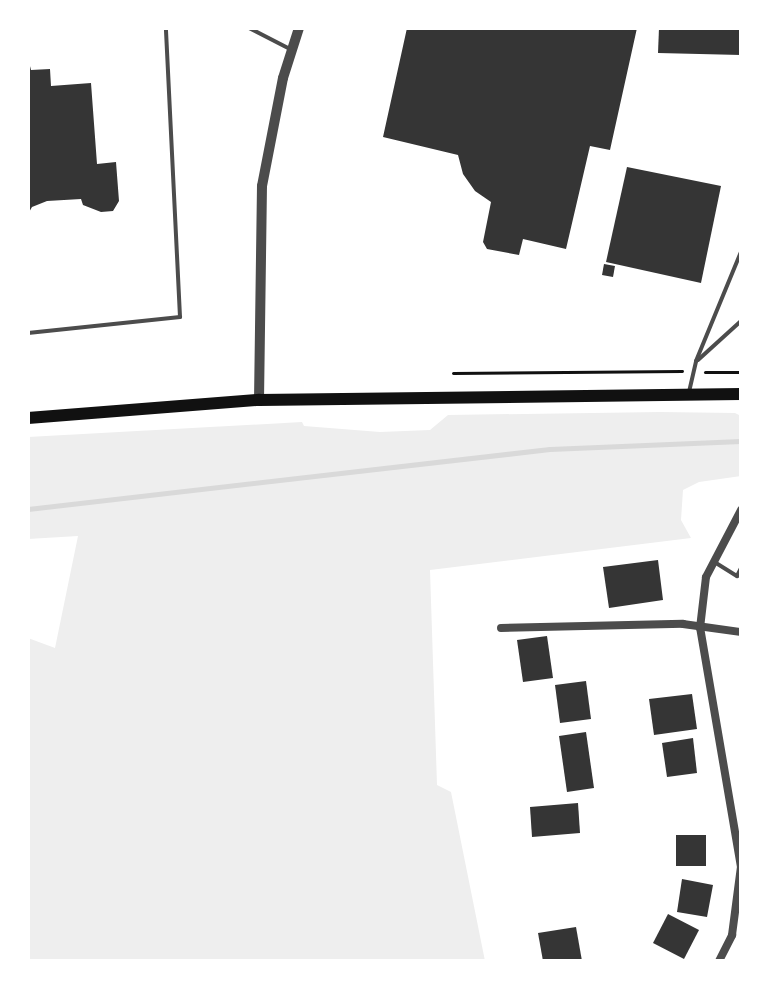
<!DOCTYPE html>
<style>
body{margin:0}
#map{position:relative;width:769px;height:989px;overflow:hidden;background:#fff;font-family:Overpass,sans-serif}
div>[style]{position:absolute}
.green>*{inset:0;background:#eee}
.stream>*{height:5px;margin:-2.5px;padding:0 2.5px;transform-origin:2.5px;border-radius:2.5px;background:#d9d9d9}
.building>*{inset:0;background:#353535}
.path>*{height:3px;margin:-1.5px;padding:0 1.5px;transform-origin:1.5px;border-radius:1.5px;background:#111}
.service>*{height:4px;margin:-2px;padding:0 2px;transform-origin:2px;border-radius:2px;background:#4c4c4c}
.minor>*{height:8px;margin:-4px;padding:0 4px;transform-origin:4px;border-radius:4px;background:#4c4c4c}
.tertiary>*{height:10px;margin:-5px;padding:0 5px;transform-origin:5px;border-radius:5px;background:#4c4c4c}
.secondary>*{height:12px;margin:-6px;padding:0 6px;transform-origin:6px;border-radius:6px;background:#111}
span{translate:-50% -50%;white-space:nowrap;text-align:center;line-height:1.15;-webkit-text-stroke:7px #fff;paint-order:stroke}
.frame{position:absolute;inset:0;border:30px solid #fff;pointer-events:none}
</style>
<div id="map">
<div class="green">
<div style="clip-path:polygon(660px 412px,735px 413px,741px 416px,741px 476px,699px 482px,683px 490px,681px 520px,691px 538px,430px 570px,437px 785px,451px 792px,485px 961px,28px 961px,28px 638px,55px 648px,78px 536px,28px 539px,28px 437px,302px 422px,304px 426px,380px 432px,430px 430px,448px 415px)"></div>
</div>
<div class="stream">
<div style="left:28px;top:509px;width:525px;rotate:-6.56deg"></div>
<div style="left:550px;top:449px;width:191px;rotate:-2.4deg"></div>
</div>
<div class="building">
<div style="clip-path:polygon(407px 28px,637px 28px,610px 150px,590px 146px,566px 249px,523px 239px,519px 255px,487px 249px,483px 242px,491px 202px,475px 191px,463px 174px,458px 155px,383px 137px)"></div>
<div style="clip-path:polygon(659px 28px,741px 28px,741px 55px,658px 53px)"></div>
<div style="clip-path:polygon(28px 58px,31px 70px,50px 69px,51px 86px,91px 83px,97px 164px,116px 162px,119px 201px,113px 211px,101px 212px,83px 205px,81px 199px,47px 201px,32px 207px,28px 214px)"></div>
<div style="clip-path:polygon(627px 167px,721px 186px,701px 283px,606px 262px)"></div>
<div style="clip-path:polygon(604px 264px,615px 266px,613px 277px,602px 275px)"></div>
<div style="clip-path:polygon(658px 560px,663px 600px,609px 608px,603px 567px)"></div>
<div style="clip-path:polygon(547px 636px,553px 678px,523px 682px,517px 640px)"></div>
<div style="clip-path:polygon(586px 681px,591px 719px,560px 723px,555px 685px)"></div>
<div style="clip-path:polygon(692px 694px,697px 729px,654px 735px,649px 699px)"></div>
<div style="clip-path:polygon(586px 732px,594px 788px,567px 792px,559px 736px)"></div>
<div style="clip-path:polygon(693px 738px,697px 773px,667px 777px,662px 743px)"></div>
<div style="clip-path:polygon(578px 803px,580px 833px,532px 837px,530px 807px)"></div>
<div style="clip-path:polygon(676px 835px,706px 835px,706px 866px,676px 866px)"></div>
<div style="clip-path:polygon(682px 879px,713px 885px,707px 917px,677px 912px)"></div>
<div style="clip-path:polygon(668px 914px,699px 930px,684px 959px,653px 943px)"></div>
<div style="clip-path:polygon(576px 927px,582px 961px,543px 961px,538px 933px)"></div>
</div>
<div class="path">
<div style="left:705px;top:372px;width:36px"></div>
<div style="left:453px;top:373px;width:229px;rotate:-0.5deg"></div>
</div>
<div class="service">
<div style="left:249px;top:28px;width:46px;rotate:27.1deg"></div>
<div style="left:28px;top:333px;width:153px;rotate:-6deg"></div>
<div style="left:180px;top:317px;width:289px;rotate:-92.8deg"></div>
<div style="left:698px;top:360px;width:58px;rotate:-42.2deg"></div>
<div style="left:689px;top:392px;width:32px;rotate:-77deg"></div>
<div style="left:696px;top:361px;width:118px;rotate:-67.6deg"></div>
<div style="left:716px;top:563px;width:25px;rotate:32deg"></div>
<div style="left:737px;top:576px;width:9px;rotate:-63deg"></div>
</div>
<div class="minor">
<div style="left:501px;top:628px;width:182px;rotate:-1.3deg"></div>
<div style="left:683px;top:624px;width:59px;rotate:7.9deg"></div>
<div style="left:719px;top:961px;width:29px;rotate:-63deg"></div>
<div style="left:732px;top:935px;width:69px;rotate:-82.5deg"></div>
<div style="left:741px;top:867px;width:242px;rotate:-99.7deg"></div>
<div style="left:700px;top:628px;width:51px;rotate:-83.3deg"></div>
<div style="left:706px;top:577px;width:76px;rotate:-62.4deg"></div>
</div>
<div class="tertiary">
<div style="left:259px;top:400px;width:214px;rotate:-89.2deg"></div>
<div style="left:262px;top:186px;width:110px;rotate:-79deg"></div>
<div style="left:283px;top:78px;width:52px;rotate:-72.3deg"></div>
</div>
<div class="secondary">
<div style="left:28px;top:418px;width:232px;rotate:-4.5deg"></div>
<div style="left:259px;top:400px;width:482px;rotate:-0.7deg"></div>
</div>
<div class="frame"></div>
</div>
